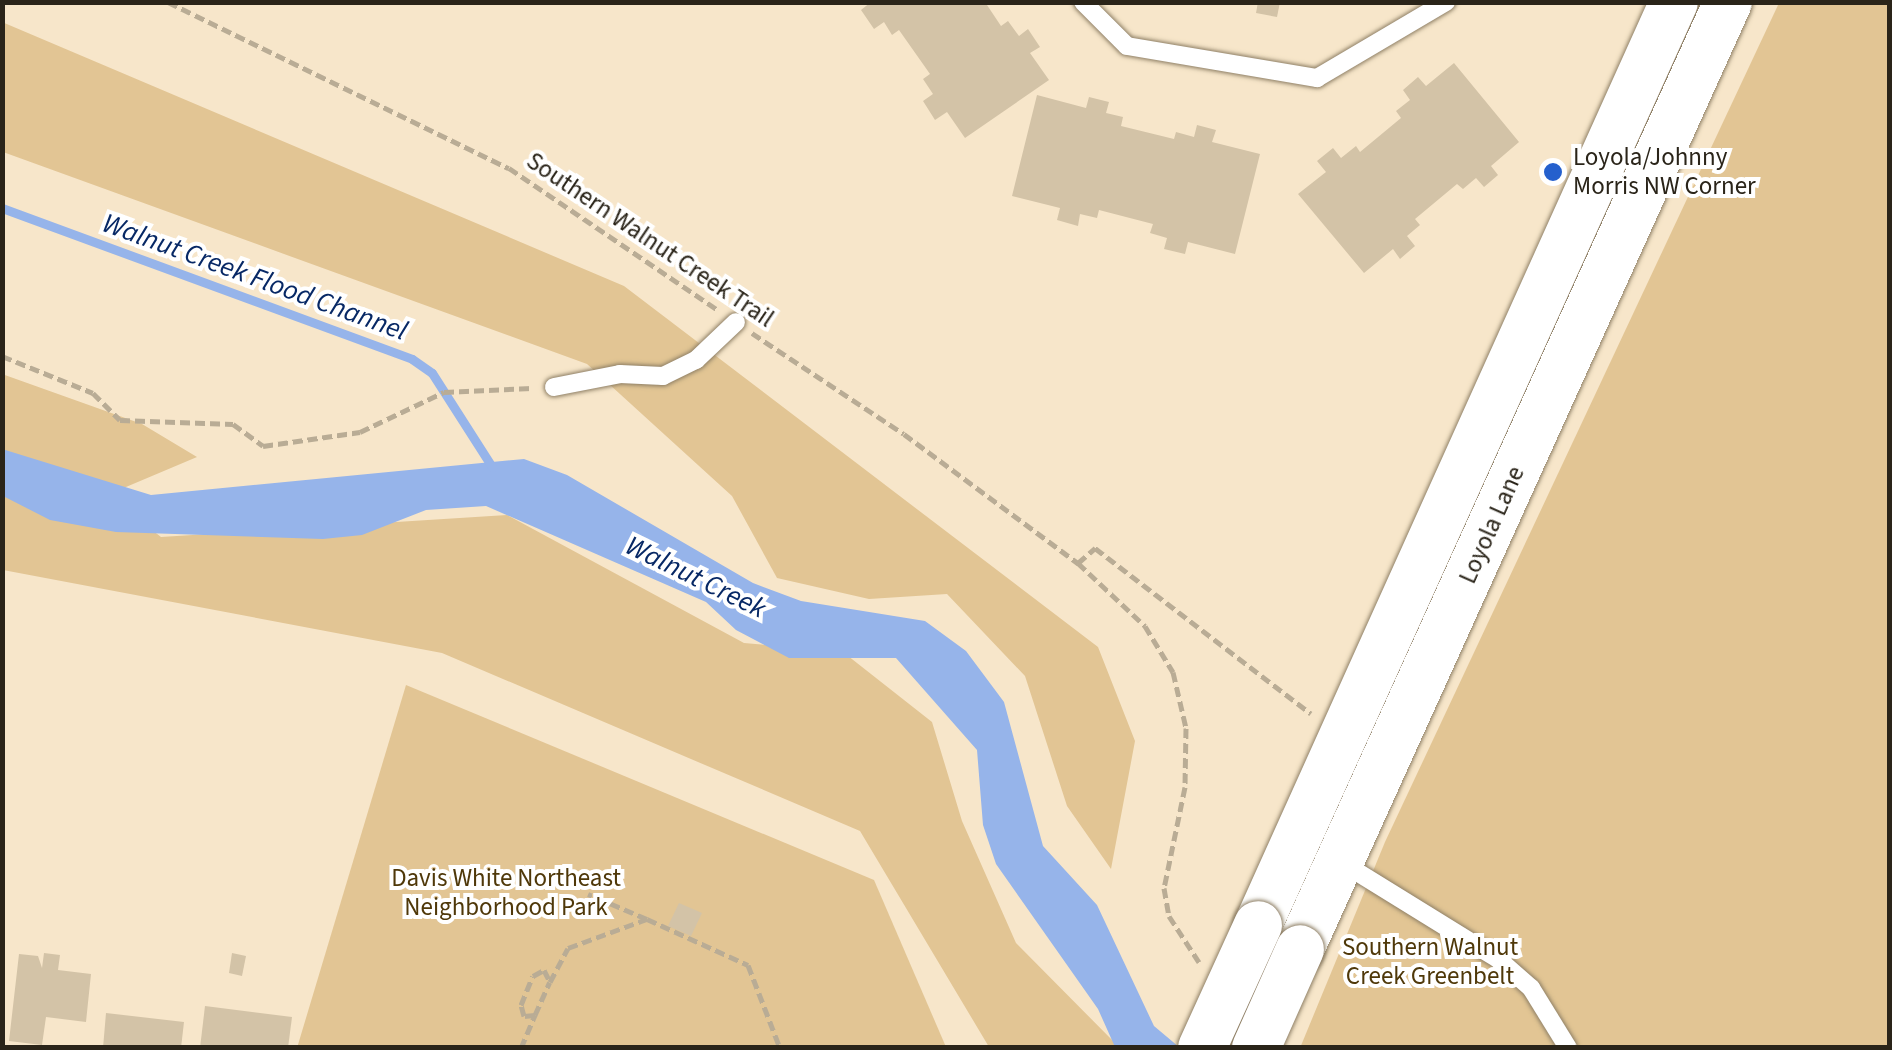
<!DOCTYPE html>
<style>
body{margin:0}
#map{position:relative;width:1892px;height:1050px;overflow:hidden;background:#f7e6ca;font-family:"Source Sans 3",sans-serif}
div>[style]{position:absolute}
.green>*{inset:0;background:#e2c594}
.water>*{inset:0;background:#96b4ea}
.stream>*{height:9px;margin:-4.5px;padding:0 4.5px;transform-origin:4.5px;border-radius:4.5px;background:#96b4ea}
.building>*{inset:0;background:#d3c3a7}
.path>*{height:5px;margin-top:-2.5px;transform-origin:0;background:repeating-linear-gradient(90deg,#b9ac95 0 10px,transparent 0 15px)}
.roads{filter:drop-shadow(0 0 2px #8f8066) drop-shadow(0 0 2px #8f8066)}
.service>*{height:18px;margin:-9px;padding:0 9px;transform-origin:9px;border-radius:9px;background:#fff}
.secondary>*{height:48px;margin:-24px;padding:0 24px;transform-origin:24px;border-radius:24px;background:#fff}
.bridges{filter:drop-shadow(0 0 2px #8f8066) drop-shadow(0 0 2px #8f8066)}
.secondary-bridge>*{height:48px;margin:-24px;padding:0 24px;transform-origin:24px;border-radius:24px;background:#fff}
.dots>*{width:28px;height:28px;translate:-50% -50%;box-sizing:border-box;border:5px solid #fff;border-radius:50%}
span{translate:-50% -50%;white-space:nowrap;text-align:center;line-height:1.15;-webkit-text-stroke:8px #fff;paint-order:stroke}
.poi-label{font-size:25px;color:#2a2419}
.left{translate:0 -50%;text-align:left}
.street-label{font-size:25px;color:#2a2419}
.park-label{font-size:25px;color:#4f3809}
.water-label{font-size:28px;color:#072865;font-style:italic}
.frame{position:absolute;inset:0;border:5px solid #2a2419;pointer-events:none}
</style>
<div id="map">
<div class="green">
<div style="clip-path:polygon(1779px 3px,1889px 3px,1889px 1047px,1300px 1048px,1385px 842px)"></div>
<div style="clip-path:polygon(2px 22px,624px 286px,1098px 647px,1135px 741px,1111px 869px,1067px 806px,1025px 676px,947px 594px,869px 599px,777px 578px,732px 496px,587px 364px,3px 152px)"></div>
<div style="clip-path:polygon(2px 374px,142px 424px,197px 457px,107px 495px,161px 537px,507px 515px,744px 643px,843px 652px,932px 722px,962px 821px,1016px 943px,1119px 1047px,989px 1047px,860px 831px,442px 653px,3px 570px)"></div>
<div style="clip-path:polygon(406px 685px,874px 880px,946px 1047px,297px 1048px)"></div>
</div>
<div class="water">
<div style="clip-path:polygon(2px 449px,151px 495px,524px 459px,567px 475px,753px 583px,801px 601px,925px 621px,966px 651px,1004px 702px,1043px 846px,1097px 905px,1154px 1026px,1179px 1047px,1115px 1047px,1098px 1009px,996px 864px,983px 825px,977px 750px,896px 658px,789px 658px,736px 630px,706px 602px,486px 506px,426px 510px,362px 535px,323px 539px,116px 532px,50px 520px,3px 496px)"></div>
</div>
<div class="stream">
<div style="left:2px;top:208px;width:437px;rotate:20.2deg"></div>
<div style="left:412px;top:359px;width:24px;rotate:35deg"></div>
<div style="left:432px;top:373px;width:112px;rotate:57.4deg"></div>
</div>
<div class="building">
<div style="clip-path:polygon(871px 2px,985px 2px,1001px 26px,1008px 21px,1019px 36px,1028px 29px,1040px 47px,1030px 53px,1049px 80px,965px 138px,947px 112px,935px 120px,923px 101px,933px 94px,923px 79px,930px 74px,899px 30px,892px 35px,884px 22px,874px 29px,861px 10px)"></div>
<div style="clip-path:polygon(1258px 2px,1280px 2px,1277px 17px,1256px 13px)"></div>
<div style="clip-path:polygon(1454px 63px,1519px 142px,1491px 166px,1498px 175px,1484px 187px,1476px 178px,1463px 189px,1457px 184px,1415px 219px,1420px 225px,1407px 236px,1415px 246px,1400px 259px,1393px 249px,1364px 273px,1298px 194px,1326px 172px,1317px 161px,1333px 148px,1341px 158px,1356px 146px,1360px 152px,1401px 118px,1396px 111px,1410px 100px,1403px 90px,1418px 77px,1426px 86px)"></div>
<div style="clip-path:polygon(1037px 95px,1086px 108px,1089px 97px,1109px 102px,1106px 113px,1123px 117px,1121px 126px,1174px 139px,1176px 132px,1194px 137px,1197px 125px,1216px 130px,1212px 142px,1260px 154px,1235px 254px,1188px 242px,1185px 254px,1164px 249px,1167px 238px,1150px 233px,1153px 224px,1099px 210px,1097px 218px,1080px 214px,1078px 226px,1057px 220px,1060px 208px,1012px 196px)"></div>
<div style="clip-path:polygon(679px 903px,702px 913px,691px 936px,668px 926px)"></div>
<div style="clip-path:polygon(44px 953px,60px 955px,58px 970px,91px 974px,86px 1022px,46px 1017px,42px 1045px,9px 1041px,19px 954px,38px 956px,42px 968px)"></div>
<div style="clip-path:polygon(232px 953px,246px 956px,242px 976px,229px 973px)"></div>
<div style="clip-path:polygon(205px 1006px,292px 1017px,288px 1048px,200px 1048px)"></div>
<div style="clip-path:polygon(106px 1013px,184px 1022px,181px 1048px,103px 1048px)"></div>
</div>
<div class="path">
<div style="left:168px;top:2px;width:379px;rotate:26deg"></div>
<div style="left:509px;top:168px;width:253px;rotate:34.2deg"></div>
<div style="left:752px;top:333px;width:182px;rotate:33.6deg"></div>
<div style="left:904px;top:434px;width:217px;rotate:36.6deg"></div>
<div style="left:1078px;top:563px;width:92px;rotate:43.2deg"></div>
<div style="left:1145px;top:626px;width:54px;rotate:58.7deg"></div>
<div style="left:1173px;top:672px;width:57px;rotate:76.9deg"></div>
<div style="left:1186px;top:728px;width:59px;rotate:91deg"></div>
<div style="left:1185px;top:787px;width:103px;rotate:101.7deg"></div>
<div style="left:1164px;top:888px;width:28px;rotate:80deg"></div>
<div style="left:1169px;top:916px;width:55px;rotate:56.9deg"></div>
<div style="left:2px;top:356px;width:98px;rotate:22.1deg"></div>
<div style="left:93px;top:393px;width:38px;rotate:45deg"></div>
<div style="left:120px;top:420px;width:113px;rotate:2deg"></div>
<div style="left:233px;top:424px;width:37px;rotate:36deg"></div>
<div style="left:263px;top:446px;width:98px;rotate:-8.2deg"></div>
<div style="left:360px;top:432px;width:93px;rotate:-25.5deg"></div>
<div style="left:444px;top:392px;width:88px;rotate:-2.6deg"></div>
<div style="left:1078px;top:563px;width:23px;rotate:-41deg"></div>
<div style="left:1095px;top:548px;width:272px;rotate:37.5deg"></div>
<div style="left:647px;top:919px;width:111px;rotate:24.5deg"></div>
<div style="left:748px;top:965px;width:89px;rotate:68.9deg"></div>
<div style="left:535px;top:1015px;width:36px;rotate:-66deg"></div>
<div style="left:521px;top:1048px;width:36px;rotate:-67deg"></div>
<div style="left:535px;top:1015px;width:11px;rotate:175deg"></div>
<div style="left:524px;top:1016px;width:11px;rotate:-105deg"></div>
<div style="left:521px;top:1005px;width:31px;rotate:-68deg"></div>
<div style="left:533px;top:976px;width:13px;rotate:-29deg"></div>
<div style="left:544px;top:970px;width:13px;rotate:63deg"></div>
<div style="left:550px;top:982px;width:38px;rotate:-62deg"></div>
<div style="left:568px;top:948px;width:84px;rotate:-20.2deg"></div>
<div style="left:647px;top:919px;width:64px;rotate:-157deg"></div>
</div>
<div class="roads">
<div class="service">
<div style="left:1083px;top:2px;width:62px;rotate:45deg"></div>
<div style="left:1127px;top:46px;width:193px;rotate:9.6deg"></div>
<div style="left:1317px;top:78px;width:150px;rotate:-30.5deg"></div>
<div style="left:554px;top:387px;width:67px;rotate:-11.1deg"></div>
<div style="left:620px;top:374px;width:43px;rotate:2.7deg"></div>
<div style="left:663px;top:376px;width:37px;rotate:-26deg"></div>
<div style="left:696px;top:360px;width:55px;rotate:-43.5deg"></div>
<div style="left:1341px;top:862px;width:185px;rotate:31.7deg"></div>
<div style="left:1498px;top:959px;width:44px;rotate:41.3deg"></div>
<div style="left:1531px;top:988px;width:70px;rotate:58.3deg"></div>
</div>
<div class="secondary">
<div style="left:1258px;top:925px;width:1012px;rotate:-65.74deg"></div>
<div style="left:1300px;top:949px;width:1039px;rotate:-65.68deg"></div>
</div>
</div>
<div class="bridges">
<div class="secondary-bridge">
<div style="left:1202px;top:1048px;width:135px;rotate:-65.5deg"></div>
<div style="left:1256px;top:1048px;width:108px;rotate:-66deg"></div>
</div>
</div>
<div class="dots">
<div style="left:1553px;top:172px;background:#2560cd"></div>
</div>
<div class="poi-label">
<span class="left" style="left:1573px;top:172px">Loyola/Johnny<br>Morris NW Corner</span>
</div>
<div class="street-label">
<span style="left:650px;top:240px;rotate:34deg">Southern Walnut Creek Trail</span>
<span style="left:1492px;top:525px;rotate:-66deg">Loyola Lane</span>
</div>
<div class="park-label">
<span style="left:506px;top:893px">Davis White Northeast<br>Neighborhood Park</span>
<span style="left:1430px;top:962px">Southern Walnut<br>Creek Greenbelt</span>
</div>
<div class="water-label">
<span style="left:255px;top:277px;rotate:20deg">Walnut Creek Flood Channel</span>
<span style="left:696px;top:577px;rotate:26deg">Walnut Creek</span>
</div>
<div class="frame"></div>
</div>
